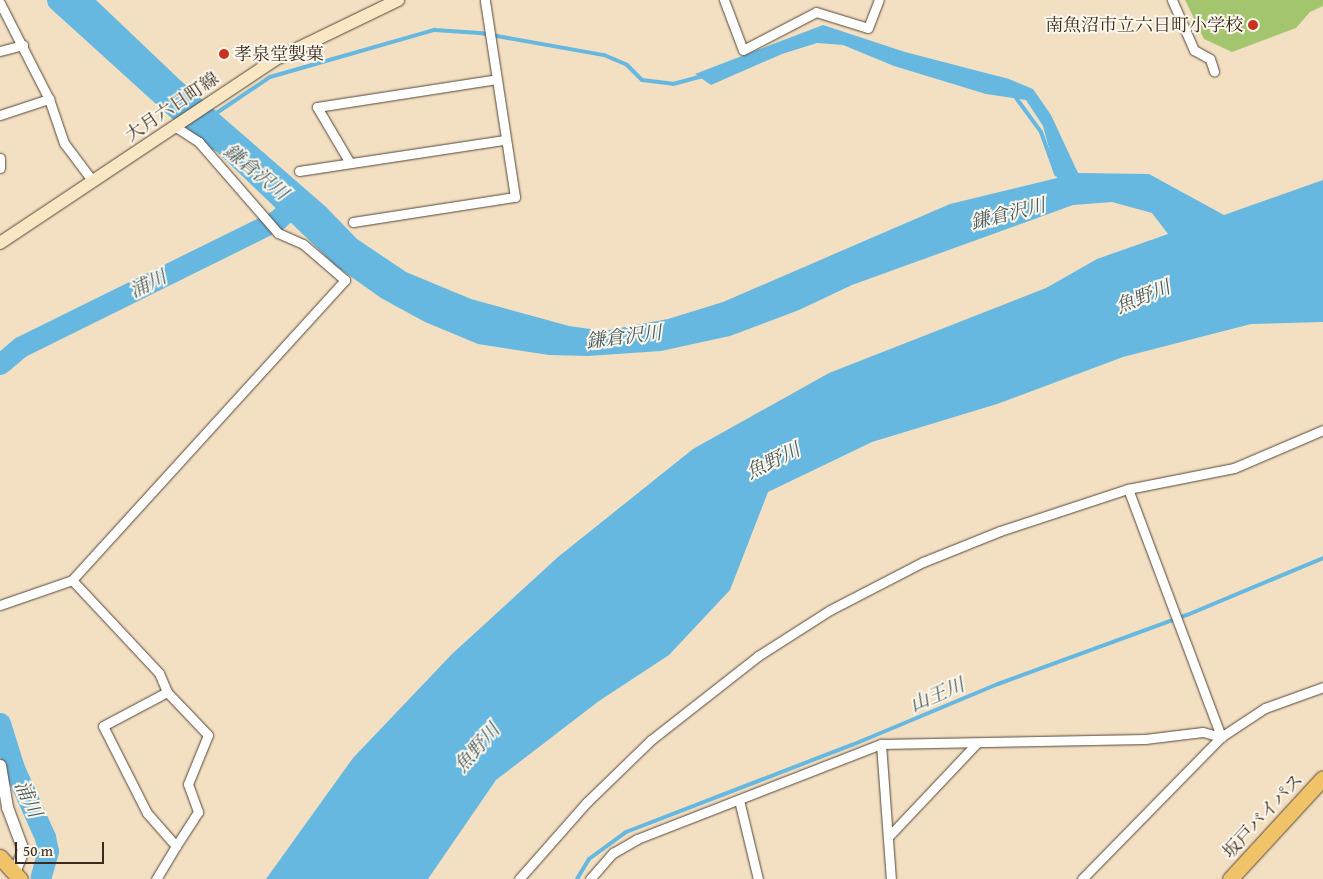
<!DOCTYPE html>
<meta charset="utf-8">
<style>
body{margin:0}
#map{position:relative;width:1323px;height:879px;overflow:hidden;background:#f3e0c3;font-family:"Gentium Book Plus","Noto Serif JP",serif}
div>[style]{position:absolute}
.green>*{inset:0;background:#a3c56e}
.water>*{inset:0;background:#66b8e1}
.stream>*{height:4px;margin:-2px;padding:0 2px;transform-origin:2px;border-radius:2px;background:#66b8e1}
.river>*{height:21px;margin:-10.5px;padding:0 10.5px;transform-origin:10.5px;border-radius:10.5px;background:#66b8e1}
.roads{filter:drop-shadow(0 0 1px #574537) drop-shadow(0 0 1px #574537)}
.minor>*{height:9px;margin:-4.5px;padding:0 4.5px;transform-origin:4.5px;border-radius:4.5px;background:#fff}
.tertiary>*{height:11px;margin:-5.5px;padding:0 5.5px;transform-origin:5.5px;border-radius:5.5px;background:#fff}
.secondary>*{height:12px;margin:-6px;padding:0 6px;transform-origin:6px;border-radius:6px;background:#f9e7c3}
.trunk>*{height:15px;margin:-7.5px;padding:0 7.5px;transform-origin:7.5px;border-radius:7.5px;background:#f1c369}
.dots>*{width:14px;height:14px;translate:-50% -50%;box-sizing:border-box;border:2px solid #fbf7ec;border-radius:50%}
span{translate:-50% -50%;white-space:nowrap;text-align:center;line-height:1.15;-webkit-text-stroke:4px #fbf7ec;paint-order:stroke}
.poi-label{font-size:18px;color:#3b2a1e}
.right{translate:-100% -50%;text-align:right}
.left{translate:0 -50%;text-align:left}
.street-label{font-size:18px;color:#3b2a1e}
.water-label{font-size:19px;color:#4a5c62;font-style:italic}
.scale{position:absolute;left:15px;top:842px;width:89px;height:22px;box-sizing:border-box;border:2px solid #3b2a1e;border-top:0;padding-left:6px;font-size:15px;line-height:18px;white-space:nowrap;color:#3b2a1e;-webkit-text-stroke:4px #fbf7ec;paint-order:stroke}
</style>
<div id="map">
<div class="green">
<div style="clip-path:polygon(1185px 0,1323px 0,1323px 6px,1310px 12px,1296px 28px,1232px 52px,1204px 39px)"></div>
</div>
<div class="water">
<div style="clip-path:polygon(65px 0,96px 0,180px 80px,326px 207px,357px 239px,406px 272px,471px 299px,569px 326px,604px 331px,668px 319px,723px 302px,950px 204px,1057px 178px,1043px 126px,1026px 100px,986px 94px,894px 66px,843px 45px,817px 43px,782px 54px,711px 85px,695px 74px,823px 25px,905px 52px,1009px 79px,1033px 89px,1051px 115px,1078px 173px,1149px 174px,1224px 215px,1323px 180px,1323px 322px,1251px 324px,1123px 357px,997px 404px,872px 442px,768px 492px,730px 590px,669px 655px,599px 701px,496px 780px,428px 879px,266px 879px,353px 758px,452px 654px,558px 557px,693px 449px,829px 373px,1046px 288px,1097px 259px,1168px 234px,1152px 213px,1112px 202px,1073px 205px,852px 285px,799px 310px,730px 336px,661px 351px,588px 356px,549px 355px,478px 344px,425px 322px,381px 298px,336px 266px,213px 148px,170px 94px)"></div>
</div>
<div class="stream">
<div style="left:1014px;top:95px;width:46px;rotate:53.9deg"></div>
<div style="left:1041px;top:132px;width:45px;rotate:70.3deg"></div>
<div style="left:215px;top:114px;width:66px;rotate:-33.9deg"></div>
<div style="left:270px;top:77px;width:171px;rotate:-16deg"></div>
<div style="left:434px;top:30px;width:46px;rotate:3.7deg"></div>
<div style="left:480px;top:33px;width:126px;rotate:10.1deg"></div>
<div style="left:604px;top:55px;width:25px;rotate:23deg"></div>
<div style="left:627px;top:65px;width:21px;rotate:45deg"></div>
<div style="left:642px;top:80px;width:31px;rotate:7deg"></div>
<div style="left:673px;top:84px;width:31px;rotate:-15deg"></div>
<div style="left:577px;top:879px;width:23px;rotate:-59deg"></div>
<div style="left:589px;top:859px;width:46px;rotate:-36.1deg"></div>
<div style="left:626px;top:832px;width:242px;rotate:-21.1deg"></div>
<div style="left:852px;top:745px;width:158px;rotate:-22.7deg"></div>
<div style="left:998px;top:684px;width:201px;rotate:-20.1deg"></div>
<div style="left:1187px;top:615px;width:147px;rotate:-22.7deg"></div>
</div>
<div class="river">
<div style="left:57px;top:0;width:189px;rotate:42.2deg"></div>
<div style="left:197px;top:127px;width:28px;rotate:32deg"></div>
<div style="left:0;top:364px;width:26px;rotate:-40deg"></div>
<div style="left:20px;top:347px;width:287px;rotate:-26.3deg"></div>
<div style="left:277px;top:220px;width:25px;rotate:-42deg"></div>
<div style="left:0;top:723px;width:47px;rotate:72.7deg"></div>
<div style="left:14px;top:768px;width:76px;rotate:65.8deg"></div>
<div style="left:45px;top:837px;width:14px;rotate:78deg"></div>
<div style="left:48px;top:851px;width:26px;rotate:106deg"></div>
</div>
<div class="roads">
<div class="minor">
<div style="left:724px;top:0;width:53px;rotate:69.2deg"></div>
<div style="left:743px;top:50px;width:82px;rotate:-27.5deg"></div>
<div style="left:816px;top:12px;width:54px;rotate:17.1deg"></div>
<div style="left:868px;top:28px;width:30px;rotate:-69deg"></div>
<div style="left:1172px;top:0;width:55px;rotate:66.3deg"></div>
<div style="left:1194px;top:50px;width:18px;rotate:29deg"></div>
<div style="left:1210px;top:59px;width:13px;rotate:72deg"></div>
<div style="left:0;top:3px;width:108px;rotate:63deg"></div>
<div style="left:49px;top:99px;width:46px;rotate:71.2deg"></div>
<div style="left:64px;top:143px;width:46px;rotate:52.9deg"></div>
<div style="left:0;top:51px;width:24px;rotate:-15deg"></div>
<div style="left:0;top:115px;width:52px;rotate:-18.1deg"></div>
<div style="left:0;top:158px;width:10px;rotate:90deg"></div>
<div style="left:350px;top:163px;width:65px;rotate:-120.5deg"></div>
<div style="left:317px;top:107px;width:182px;rotate:-8.8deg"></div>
<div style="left:299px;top:171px;width:208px;rotate:-8.6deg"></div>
<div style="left:353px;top:222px;width:164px;rotate:-8.8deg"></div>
<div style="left:515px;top:197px;width:199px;rotate:-98.7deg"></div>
<div style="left:1128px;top:489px;width:265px;rotate:69.4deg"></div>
<div style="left:72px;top:580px;width:127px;rotate:46.9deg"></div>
<div style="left:159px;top:673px;width:21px;rotate:67deg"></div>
<div style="left:167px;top:692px;width:72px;rotate:152deg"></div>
<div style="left:103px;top:726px;width:97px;rotate:63.2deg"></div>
<div style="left:147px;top:813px;width:44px;rotate:48.7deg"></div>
<div style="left:176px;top:846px;width:39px;rotate:121deg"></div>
<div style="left:0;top:605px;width:76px;rotate:-19.1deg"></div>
<div style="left:72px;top:580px;width:406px;rotate:-47.7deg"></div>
<div style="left:345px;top:280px;width:55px;rotate:-139.4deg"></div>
<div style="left:303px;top:244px;width:27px;rotate:-156deg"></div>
<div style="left:278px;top:233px;width:121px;rotate:-131deg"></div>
<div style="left:199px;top:142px;width:30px;rotate:-147deg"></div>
<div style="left:167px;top:692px;width:59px;rotate:46.4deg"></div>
<div style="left:208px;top:735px;width:53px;rotate:112.2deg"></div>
<div style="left:188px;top:784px;width:30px;rotate:70deg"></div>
<div style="left:198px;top:812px;width:40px;rotate:122.9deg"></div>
<div style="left:881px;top:744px;width:135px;rotate:85.8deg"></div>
<div style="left:739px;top:800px;width:81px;rotate:76.5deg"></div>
<div style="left:889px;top:836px;width:128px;rotate:-46.6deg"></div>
<div style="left:519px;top:879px;width:103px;rotate:-48.6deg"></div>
<div style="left:587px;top:802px;width:89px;rotate:-44.1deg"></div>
<div style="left:651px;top:740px;width:136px;rotate:-38.1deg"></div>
<div style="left:758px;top:656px;width:85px;rotate:-32.6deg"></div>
<div style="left:830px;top:610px;width:105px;rotate:-27.3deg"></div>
<div style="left:923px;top:562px;width:83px;rotate:-21.9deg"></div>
<div style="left:1000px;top:531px;width:135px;rotate:-18.2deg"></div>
<div style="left:1128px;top:489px;width:108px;rotate:-11.2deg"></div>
<div style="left:1234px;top:468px;width:97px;rotate:-23.1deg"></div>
<div style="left:590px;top:879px;width:35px;rotate:-49deg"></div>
<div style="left:613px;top:853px;width:28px;rotate:-30deg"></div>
<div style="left:637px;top:839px;width:262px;rotate:-21.3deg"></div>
<div style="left:881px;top:744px;width:264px;rotate:-1.1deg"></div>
<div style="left:1145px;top:739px;width:58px;rotate:-6.9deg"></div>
<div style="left:1203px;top:732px;width:19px;rotate:16deg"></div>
<div style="left:1082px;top:879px;width:199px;rotate:-45.6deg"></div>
<div style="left:1221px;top:737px;width:53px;rotate:-33.4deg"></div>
<div style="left:1265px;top:708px;width:62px;rotate:-19.9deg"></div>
</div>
<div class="tertiary">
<div style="left:0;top:765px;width:43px;rotate:80.5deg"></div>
<div style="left:7px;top:807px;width:46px;rotate:69.6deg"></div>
<div style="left:23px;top:850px;width:24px;rotate:112deg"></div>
</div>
<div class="secondary">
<div style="left:0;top:243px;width:329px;rotate:-33.7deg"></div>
<div style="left:274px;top:60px;width:138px;rotate:-25.8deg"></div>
</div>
<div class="trunk">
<div style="left:0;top:857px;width:30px;rotate:48deg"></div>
<div style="left:1230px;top:879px;width:137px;rotate:-47.4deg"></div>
</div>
</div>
<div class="dots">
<div style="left:1253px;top:25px;background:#c8321e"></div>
<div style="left:224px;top:54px;background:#c8321e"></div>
</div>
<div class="poi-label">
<span class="right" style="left:1243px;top:25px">南魚沼市立六日町小学校</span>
<span class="left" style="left:234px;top:54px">孝泉堂製菓</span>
</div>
<div class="street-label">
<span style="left:172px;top:107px;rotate:-34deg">大月六日町線</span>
<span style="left:1263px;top:816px;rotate:-47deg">坂戸バイパス</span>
</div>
<div class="water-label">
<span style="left:256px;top:172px;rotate:39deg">鎌倉沢川</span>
<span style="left:1008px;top:214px;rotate:-14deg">鎌倉沢川</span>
<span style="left:148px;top:284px;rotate:-26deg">浦川</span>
<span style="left:1143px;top:297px;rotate:-22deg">魚野川</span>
<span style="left:624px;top:337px;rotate:-7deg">鎌倉沢川</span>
<span style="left:773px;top:461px;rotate:-26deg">魚野川</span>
<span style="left:937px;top:695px;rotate:-23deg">山王川</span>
<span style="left:477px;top:748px;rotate:-49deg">魚野川</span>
<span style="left:28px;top:799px;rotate:65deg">浦川</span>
</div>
<div class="scale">50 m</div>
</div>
